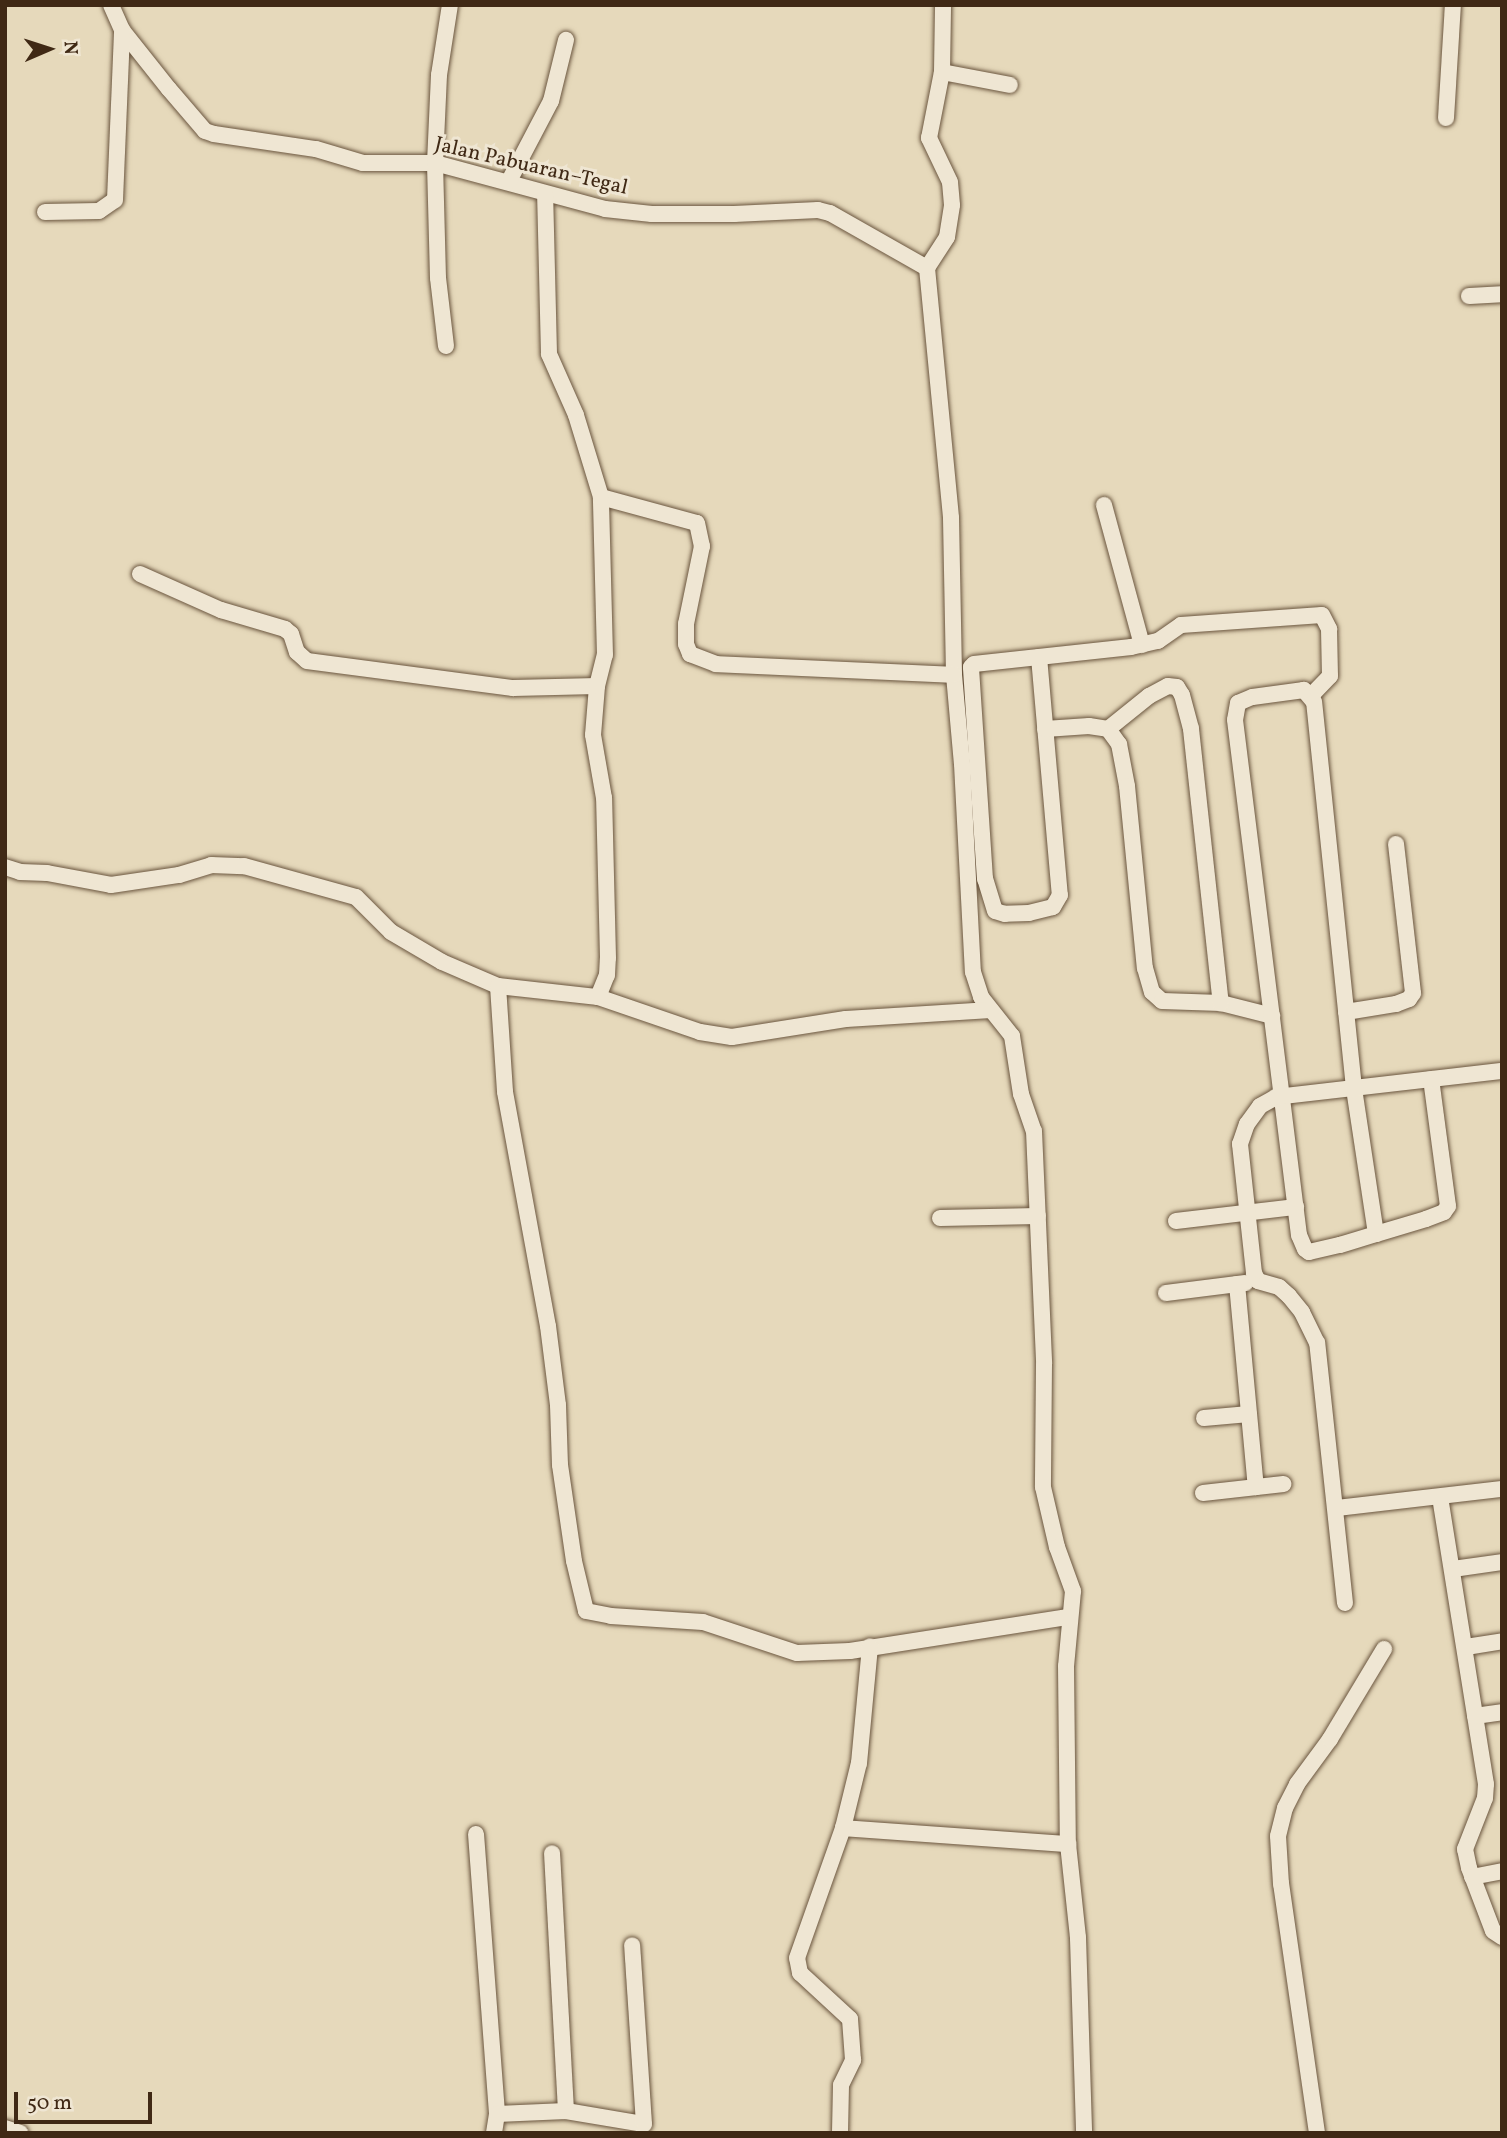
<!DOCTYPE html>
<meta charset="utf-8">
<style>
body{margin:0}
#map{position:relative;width:1507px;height:2138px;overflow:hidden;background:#e6d9bb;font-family:Vollkorn,serif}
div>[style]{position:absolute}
.roads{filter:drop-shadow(0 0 2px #6a553e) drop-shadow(0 0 2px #6a553e)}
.street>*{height:16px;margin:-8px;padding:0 8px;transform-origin:8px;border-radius:8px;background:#efe6d3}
span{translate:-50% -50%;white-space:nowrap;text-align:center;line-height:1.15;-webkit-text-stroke:6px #efe6d3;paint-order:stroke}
.street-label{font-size:21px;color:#402915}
.frame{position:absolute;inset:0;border:7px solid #402915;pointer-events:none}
.north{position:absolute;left:14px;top:14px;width:70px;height:70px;-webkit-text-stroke:5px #efe6d3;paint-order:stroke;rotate:87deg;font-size:19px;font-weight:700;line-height:28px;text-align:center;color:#402915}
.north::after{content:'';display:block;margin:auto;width:24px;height:32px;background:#402915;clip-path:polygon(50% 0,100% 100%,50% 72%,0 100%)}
.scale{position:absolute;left:14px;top:2092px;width:138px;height:32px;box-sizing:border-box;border:4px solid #402915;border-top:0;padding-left:9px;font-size:21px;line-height:24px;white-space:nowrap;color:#402915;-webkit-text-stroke:5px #efe6d3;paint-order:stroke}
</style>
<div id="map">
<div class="roads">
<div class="street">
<div style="left:111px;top:5px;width:27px;rotate:66deg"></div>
<div style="left:122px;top:30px;width:75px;rotate:51.5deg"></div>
<div style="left:169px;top:89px;width:55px;rotate:49.4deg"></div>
<div style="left:205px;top:131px;width:9px;rotate:18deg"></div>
<div style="left:214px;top:134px;width:103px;rotate:8.4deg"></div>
<div style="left:316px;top:149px;width:49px;rotate:16.6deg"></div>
<div style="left:363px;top:163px;width:72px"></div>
<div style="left:435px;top:163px;width:176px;rotate:15.1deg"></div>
<div style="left:605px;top:209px;width:47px;rotate:6.1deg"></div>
<div style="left:652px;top:214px;width:82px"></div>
<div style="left:734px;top:214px;width:84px;rotate:-2.7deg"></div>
<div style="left:818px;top:210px;width:12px;rotate:14deg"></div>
<div style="left:830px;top:213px;width:112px;rotate:29.6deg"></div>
<div style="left:927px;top:268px;width:37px;rotate:-57deg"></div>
<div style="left:947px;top:237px;width:32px;rotate:-81deg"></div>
<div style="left:952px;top:205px;width:23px;rotate:-95deg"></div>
<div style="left:950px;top:182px;width:49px;rotate:-115.5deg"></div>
<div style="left:929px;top:138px;width:67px;rotate:-78.9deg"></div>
<div style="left:942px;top:72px;width:67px;rotate:-89.1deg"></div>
<div style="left:942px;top:72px;width:69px;rotate:10.8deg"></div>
<div style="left:1446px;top:118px;width:113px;rotate:-86.5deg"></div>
<div style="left:509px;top:181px;width:90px;rotate:-62.3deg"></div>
<div style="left:551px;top:101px;width:63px;rotate:-76.2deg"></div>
<div style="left:45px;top:212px;width:54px;rotate:-1.1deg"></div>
<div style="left:99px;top:211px;width:19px;rotate:-35deg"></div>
<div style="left:115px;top:200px;width:170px;rotate:-87.6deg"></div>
<div style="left:927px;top:268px;width:251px;rotate:84.5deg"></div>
<div style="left:951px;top:518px;width:157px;rotate:88.9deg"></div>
<div style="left:954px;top:675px;width:89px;rotate:84.9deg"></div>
<div style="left:962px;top:764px;width:208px;rotate:87deg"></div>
<div style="left:973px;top:972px;width:26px;rotate:72deg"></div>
<div style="left:981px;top:997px;width:50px;rotate:51.5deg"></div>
<div style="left:1012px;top:1036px;width:59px;rotate:81.2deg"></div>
<div style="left:1021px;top:1094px;width:39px;rotate:71deg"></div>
<div style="left:1034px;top:1131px;width:233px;rotate:87.5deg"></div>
<div style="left:1044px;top:1364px;width:123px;rotate:90.5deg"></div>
<div style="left:1043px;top:1487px;width:62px;rotate:76.9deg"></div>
<div style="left:1057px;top:1547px;width:47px;rotate:70deg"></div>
<div style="left:1073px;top:1591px;width:75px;rotate:95.3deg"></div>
<div style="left:1066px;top:1666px;width:178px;rotate:89.4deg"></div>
<div style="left:1068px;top:1844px;width:95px;rotate:83.9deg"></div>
<div style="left:1078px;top:1938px;width:195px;rotate:88.2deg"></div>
<div style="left:1469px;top:296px;width:33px;rotate:-3deg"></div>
<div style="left:446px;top:346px;width:68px;rotate:-96.7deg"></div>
<div style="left:438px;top:278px;width:115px;rotate:-91.5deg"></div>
<div style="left:435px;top:163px;width:88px;rotate:-87.4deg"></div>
<div style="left:439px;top:75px;width:71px;rotate:-81.1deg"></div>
<div style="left:601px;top:497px;width:99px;rotate:15.2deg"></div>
<div style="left:697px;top:523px;width:24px;rotate:78deg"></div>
<div style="left:702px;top:546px;width:80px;rotate:101.6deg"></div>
<div style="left:686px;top:624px;width:20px;rotate:90deg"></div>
<div style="left:686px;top:644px;width:11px;rotate:68deg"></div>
<div style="left:690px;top:654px;width:28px;rotate:21deg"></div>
<div style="left:716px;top:664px;width:238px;rotate:2.6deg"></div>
<div style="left:1104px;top:505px;width:145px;rotate:74.8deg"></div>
<div style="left:140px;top:574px;width:89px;rotate:24deg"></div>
<div style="left:221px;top:610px;width:67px;rotate:16.5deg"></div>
<div style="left:285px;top:629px;width:8px;rotate:40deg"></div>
<div style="left:291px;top:634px;width:19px;rotate:72deg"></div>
<div style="left:297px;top:652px;width:13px;rotate:42deg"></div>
<div style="left:307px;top:661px;width:208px;rotate:7.5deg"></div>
<div style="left:513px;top:688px;width:84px;rotate:-1.4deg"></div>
<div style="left:1039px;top:657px;width:239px;rotate:85deg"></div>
<div style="left:1060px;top:895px;width:14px;rotate:120deg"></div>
<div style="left:1053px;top:907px;width:25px;rotate:166deg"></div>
<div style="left:1029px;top:913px;width:24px;rotate:178deg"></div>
<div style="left:1005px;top:914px;width:10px;rotate:-163deg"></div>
<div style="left:995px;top:911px;width:34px;rotate:-107deg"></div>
<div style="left:985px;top:879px;width:212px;rotate:-93.8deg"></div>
<div style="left:971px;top:667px;width:4px;rotate:-45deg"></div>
<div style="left:974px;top:664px;width:158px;rotate:-6.2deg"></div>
<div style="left:1131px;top:647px;width:28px;rotate:-13deg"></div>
<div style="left:1158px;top:641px;width:28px;rotate:-35deg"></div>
<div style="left:1181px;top:625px;width:141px;rotate:-4.1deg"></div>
<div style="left:1322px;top:615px;width:16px;rotate:63deg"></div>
<div style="left:1329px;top:629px;width:47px;rotate:88.8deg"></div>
<div style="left:1330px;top:676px;width:28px;rotate:134deg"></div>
<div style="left:1045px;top:729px;width:44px;rotate:-3.9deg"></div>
<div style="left:1089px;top:726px;width:19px;rotate:9deg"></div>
<div style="left:1108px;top:729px;width:19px;rotate:54deg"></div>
<div style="left:1119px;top:744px;width:43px;rotate:79.2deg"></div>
<div style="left:1127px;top:786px;width:183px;rotate:84.4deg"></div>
<div style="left:1145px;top:968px;width:25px;rotate:74deg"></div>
<div style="left:1152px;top:992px;width:13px;rotate:42deg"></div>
<div style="left:1162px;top:1001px;width:59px;rotate:1.9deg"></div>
<div style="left:1221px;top:1003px;width:53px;rotate:14.3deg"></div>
<div style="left:1108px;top:729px;width:53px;rotate:-38.8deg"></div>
<div style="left:1149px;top:696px;width:21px;rotate:-28deg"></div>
<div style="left:1168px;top:686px;width:9px;rotate:6deg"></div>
<div style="left:1177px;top:687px;width:9px;rotate:58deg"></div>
<div style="left:1182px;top:695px;width:35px;rotate:75deg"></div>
<div style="left:1191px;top:729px;width:276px;rotate:83.8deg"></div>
<div style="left:5px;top:867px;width:16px;rotate:18deg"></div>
<div style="left:20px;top:872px;width:27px;rotate:2deg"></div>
<div style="left:47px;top:873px;width:65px;rotate:10.6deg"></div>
<div style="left:111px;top:885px;width:69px;rotate:-8.4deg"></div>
<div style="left:179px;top:875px;width:34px;rotate:-17deg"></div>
<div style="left:211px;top:865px;width:33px;rotate:2deg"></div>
<div style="left:244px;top:866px;width:116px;rotate:15.5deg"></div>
<div style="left:356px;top:897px;width:49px;rotate:45deg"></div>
<div style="left:391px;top:932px;width:59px;rotate:30.5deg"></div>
<div style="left:442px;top:962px;width:61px;rotate:23.2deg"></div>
<div style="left:498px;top:986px;width:101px;rotate:6.3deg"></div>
<div style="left:598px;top:997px;width:24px;rotate:-68deg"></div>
<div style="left:607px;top:975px;width:17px;rotate:-87deg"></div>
<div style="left:608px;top:958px;width:160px;rotate:-91.4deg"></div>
<div style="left:604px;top:798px;width:64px;rotate:-99.9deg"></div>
<div style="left:593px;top:735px;width:49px;rotate:-85.3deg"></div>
<div style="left:597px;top:686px;width:32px;rotate:-76deg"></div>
<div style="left:605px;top:655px;width:158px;rotate:-91.5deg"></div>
<div style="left:601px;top:497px;width:86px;rotate:-107deg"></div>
<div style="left:576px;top:415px;width:67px;rotate:-113.9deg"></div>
<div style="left:549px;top:354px;width:160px;rotate:-91.4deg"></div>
<div style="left:498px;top:986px;width:106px;rotate:86.2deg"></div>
<div style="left:505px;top:1092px;width:238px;rotate:79.6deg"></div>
<div style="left:548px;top:1326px;width:80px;rotate:82.8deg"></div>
<div style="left:558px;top:1405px;width:60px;rotate:88.1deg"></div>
<div style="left:560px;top:1465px;width:97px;rotate:81.7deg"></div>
<div style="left:574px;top:1561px;width:51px;rotate:76.5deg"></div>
<div style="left:586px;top:1611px;width:25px;rotate:11deg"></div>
<div style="left:611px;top:1616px;width:92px;rotate:3.7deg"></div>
<div style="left:703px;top:1622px;width:99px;rotate:18.3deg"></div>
<div style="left:797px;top:1653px;width:53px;rotate:-2.2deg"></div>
<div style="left:850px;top:1651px;width:221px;rotate:-8.9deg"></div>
<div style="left:598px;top:997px;width:108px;rotate:18.9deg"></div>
<div style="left:700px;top:1032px;width:32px;rotate:9deg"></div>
<div style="left:732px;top:1037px;width:115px;rotate:-9deg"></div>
<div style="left:846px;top:1019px;width:145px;rotate:-3.6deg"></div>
<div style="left:1346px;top:1012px;width:51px;rotate:-9.1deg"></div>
<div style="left:1396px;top:1004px;width:14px;rotate:-21deg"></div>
<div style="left:1409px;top:999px;width:7px;rotate:-56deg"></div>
<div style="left:1413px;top:993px;width:150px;rotate:-96.5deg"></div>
<div style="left:940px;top:1218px;width:98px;rotate:-1.2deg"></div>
<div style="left:1176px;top:1221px;width:121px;rotate:-6.7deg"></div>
<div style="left:1376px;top:1234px;width:148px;rotate:-98.6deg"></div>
<div style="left:1354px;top:1088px;width:388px;rotate:-95.9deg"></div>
<div style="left:1314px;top:702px;width:16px;rotate:-130deg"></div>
<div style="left:1304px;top:690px;width:52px;rotate:172.3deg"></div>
<div style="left:1252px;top:697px;width:15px;rotate:157deg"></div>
<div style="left:1238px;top:703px;width:17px;rotate:100deg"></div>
<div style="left:1235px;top:720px;width:519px;rotate:82.92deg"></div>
<div style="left:1299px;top:1235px;width:15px;rotate:67deg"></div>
<div style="left:1305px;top:1249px;width:5px;rotate:37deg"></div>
<div style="left:1309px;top:1252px;width:32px;rotate:-13deg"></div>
<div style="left:1340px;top:1245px;width:38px;rotate:-17deg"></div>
<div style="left:1376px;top:1234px;width:52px;rotate:-16.7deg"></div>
<div style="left:1426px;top:1219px;width:19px;rotate:-21deg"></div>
<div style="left:1444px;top:1212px;width:7px;rotate:-56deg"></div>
<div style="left:1448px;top:1206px;width:128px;rotate:-97.6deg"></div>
<div style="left:1237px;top:1284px;width:204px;rotate:84.7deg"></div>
<div style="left:1166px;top:1293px;width:80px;rotate:-7.2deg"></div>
<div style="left:1204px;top:1418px;width:45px;rotate:-5.1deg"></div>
<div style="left:1203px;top:1493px;width:81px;rotate:-6.4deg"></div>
<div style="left:1440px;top:1497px;width:291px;rotate:80.9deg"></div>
<div style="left:1486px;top:1784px;width:14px;rotate:94deg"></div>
<div style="left:1485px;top:1798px;width:55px;rotate:111.4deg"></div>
<div style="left:1465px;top:1849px;width:19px;rotate:78deg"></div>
<div style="left:1469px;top:1868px;width:67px;rotate:69.1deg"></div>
<div style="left:1493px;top:1931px;width:11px;rotate:34deg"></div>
<div style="left:1337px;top:1508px;width:166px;rotate:-6.6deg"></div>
<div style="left:1453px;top:1569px;width:49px;rotate:-8.1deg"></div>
<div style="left:1345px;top:1603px;width:262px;rotate:-96.1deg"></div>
<div style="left:1317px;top:1343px;width:34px;rotate:-116deg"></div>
<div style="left:1302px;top:1312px;width:21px;rotate:-129deg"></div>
<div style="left:1289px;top:1296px;width:13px;rotate:-138deg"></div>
<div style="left:1279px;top:1287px;width:22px;rotate:-164deg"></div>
<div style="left:1258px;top:1281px;width:9px;rotate:-117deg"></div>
<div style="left:1254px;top:1273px;width:130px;rotate:-96.2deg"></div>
<div style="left:1240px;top:1144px;width:21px;rotate:-71deg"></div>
<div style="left:1247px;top:1124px;width:22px;rotate:-54deg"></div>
<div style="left:1260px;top:1106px;width:18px;rotate:-29deg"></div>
<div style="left:1276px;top:1097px;width:227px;rotate:-6.6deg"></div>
<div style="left:1466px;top:1647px;width:36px;rotate:-9deg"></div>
<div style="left:1475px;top:1716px;width:27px;rotate:-8deg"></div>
<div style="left:843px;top:1828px;width:226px;rotate:4.1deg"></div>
<div style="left:476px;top:1834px;width:281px;rotate:85.7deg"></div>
<div style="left:497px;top:2114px;width:19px;rotate:99deg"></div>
<div style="left:1472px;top:1877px;width:31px;rotate:-11deg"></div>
<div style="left:566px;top:2111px;width:79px;rotate:9.5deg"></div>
<div style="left:644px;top:2124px;width:179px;rotate:-93.8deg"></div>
<div style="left:497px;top:2114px;width:69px;rotate:-2.5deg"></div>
<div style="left:566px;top:2111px;width:258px;rotate:-93.1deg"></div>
<div style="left:5px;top:2128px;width:16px;rotate:18deg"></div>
<div style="left:840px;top:2133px;width:48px;rotate:-88.8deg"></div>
<div style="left:841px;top:2085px;width:28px;rotate:-64deg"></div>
<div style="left:853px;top:2060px;width:41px;rotate:-94.2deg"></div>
<div style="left:850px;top:2019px;width:68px;rotate:-137.4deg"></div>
<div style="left:800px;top:1973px;width:15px;rotate:-101deg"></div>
<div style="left:797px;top:1958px;width:138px;rotate:-70.5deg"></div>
<div style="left:843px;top:1828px;width:67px;rotate:-76.2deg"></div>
<div style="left:859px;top:1763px;width:117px;rotate:-84.6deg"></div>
<div style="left:1317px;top:2133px;width:252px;rotate:-98.2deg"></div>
<div style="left:1281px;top:1884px;width:48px;rotate:-93.6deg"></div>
<div style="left:1278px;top:1836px;width:29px;rotate:-76deg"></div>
<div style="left:1285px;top:1808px;width:27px;rotate:-63deg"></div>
<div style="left:1297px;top:1784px;width:56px;rotate:-53.7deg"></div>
<div style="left:1330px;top:1739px;width:105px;rotate:-59deg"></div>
</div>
</div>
<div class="street-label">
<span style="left:531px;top:167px;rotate:13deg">Jalan Pabuaran–Tegal</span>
</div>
<div class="frame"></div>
<div class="north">N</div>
<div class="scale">50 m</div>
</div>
